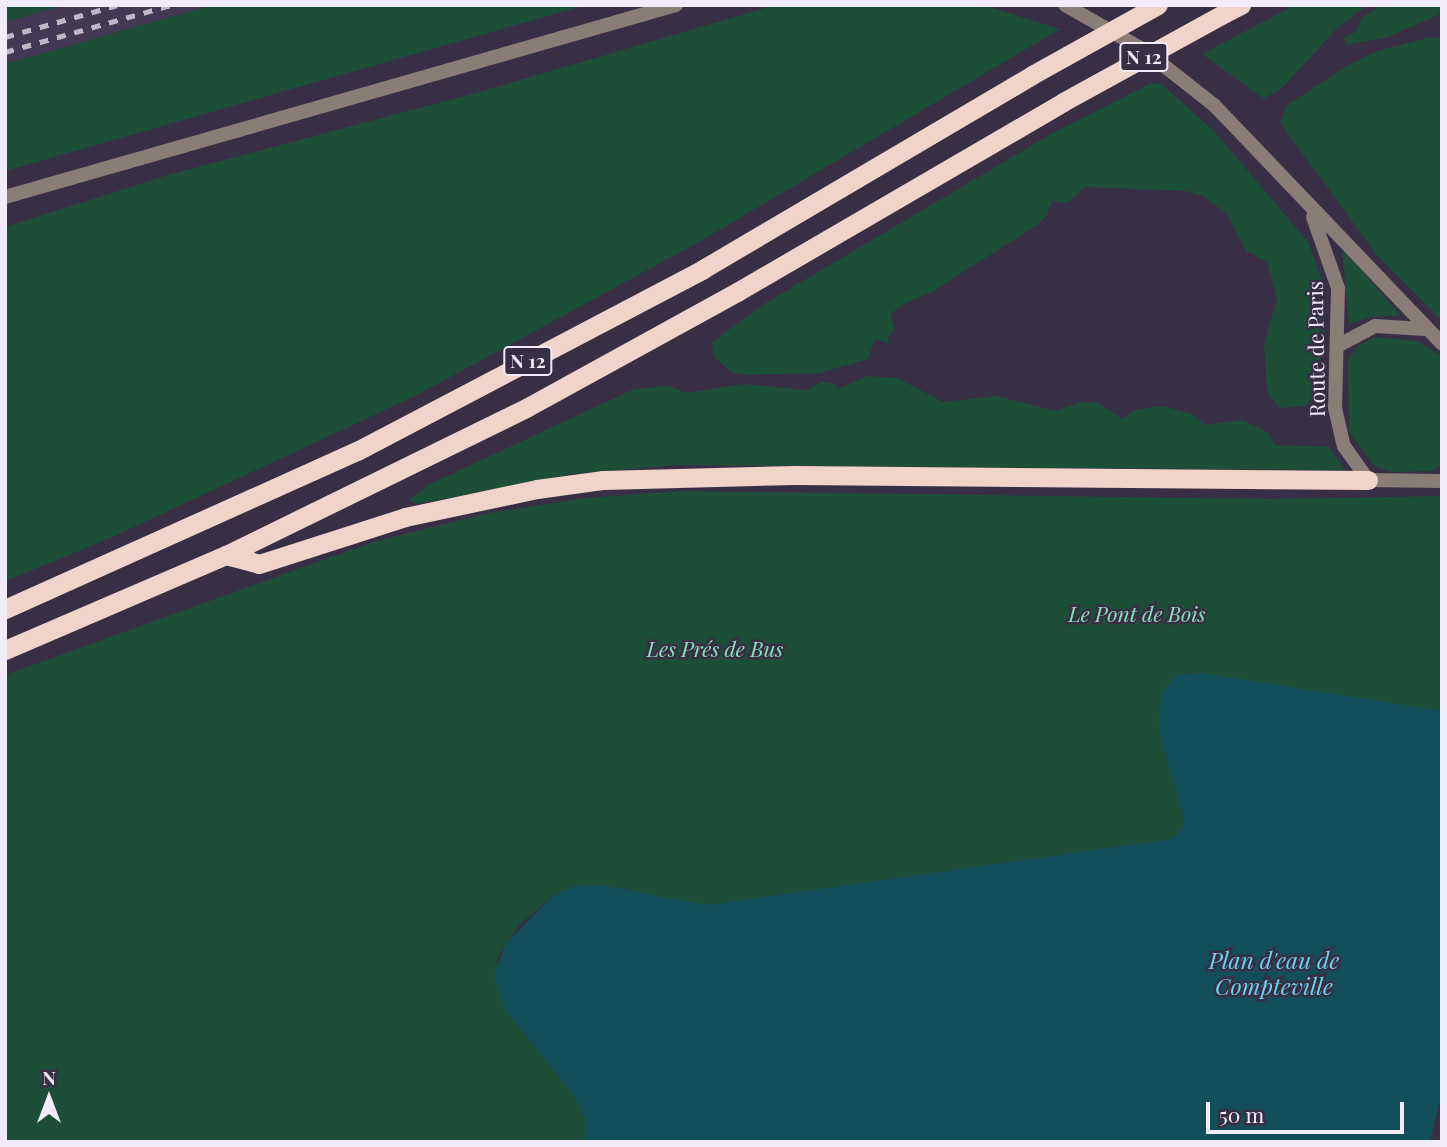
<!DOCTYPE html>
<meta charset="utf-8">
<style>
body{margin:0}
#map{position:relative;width:1447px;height:1147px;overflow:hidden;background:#382f45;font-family:"Playfair Display",serif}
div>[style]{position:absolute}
.built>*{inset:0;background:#443954}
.green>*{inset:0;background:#1d4f38}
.water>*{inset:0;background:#134f5b}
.tertiary>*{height:14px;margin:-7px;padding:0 7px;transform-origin:7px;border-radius:7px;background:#8a7d78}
.trunk>*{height:19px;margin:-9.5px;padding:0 9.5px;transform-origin:9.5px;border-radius:9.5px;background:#f0d4ca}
.rail>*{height:5px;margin-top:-2.5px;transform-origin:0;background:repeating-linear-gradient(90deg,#bdb7c8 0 9px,transparent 0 18px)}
.trunk-bridge>*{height:19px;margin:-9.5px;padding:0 9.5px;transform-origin:9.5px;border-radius:9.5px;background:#f0d4ca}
span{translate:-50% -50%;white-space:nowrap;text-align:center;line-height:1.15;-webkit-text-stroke:5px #382f45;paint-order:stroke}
.shield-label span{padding:2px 5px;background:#382f45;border:2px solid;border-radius:5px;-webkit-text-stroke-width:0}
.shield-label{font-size:19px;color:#f1ebfa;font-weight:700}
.street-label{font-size:21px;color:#f1ebfa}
.park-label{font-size:21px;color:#87e1b4;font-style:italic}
.water-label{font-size:23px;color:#66d5ef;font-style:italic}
.frame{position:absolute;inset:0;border:7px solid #f1ebfa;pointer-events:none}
.north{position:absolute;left:14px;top:1063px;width:70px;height:70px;-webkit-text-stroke:5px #382f45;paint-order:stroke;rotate:0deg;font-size:19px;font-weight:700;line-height:28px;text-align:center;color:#f1ebfa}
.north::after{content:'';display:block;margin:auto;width:24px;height:32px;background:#f1ebfa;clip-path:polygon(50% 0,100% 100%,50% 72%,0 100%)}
.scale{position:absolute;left:1206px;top:1102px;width:198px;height:32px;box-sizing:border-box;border:4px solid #f1ebfa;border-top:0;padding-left:9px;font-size:21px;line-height:24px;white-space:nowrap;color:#f1ebfa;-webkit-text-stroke:5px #382f45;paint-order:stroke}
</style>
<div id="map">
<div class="built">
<div style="clip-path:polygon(65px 5px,212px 5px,5px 64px,5px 22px)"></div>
</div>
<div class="green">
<div style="clip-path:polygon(5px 5px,65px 5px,5px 22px)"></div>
<div style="clip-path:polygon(212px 5px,586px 5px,5px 171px,5px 64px)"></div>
<div style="clip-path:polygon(776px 5px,982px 5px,1060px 29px,697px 243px,417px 395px,108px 539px,5px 581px,5px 227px,168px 175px,472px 94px)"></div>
<div style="clip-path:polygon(1295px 5px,1367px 5px,1337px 28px,1284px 86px,1264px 99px,1202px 54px)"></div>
<div style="clip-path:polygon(1382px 5px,1442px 5px,1442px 13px,1388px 37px,1346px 45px,1344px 37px,1356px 32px,1362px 17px)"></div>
<div style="clip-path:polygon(1430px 37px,1442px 39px,1442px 321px,1377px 255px,1280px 123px,1287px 105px,1345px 67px,1377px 51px)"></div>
<div style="clip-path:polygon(1152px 83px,1161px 84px,1213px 130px,1308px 242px,1322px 281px,1325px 329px,1315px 396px,1306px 406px,1280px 408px,1267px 392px,1264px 344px,1277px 299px,1267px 262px,1246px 251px,1226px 213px,1203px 196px,1186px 191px,1085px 187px,1067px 203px,1052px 201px,1047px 215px,1037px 225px,935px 290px,900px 306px,890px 315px,895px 329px,888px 337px,889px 344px,875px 339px,868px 359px,820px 373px,744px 375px,731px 372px,713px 356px,712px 342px,764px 304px,1051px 134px)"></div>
<div style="clip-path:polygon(1342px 248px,1400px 315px,1369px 317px,1349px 324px)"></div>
<div style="clip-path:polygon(1374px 337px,1416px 341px,1442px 356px,1442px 465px,1431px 471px,1392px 472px,1374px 466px,1349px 432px,1348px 360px,1358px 346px)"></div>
<div style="clip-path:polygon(867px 376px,897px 378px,943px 402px,997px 396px,1055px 411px,1080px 402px,1098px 403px,1122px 419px,1138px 409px,1163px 406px,1191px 414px,1206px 425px,1242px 420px,1269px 433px,1274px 445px,1329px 447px,1345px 470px,677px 465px,571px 474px,417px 504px,409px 500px,430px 484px,634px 389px,668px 386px,687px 393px,744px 384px,806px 390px,822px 382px,835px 384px,838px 389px)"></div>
<div style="clip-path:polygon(680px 491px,1271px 499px,1442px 496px,1442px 711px,1187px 673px,1159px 731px,1184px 819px,1182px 829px,1171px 839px,705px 905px,666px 901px,630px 890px,575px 886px,554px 895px,519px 925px,497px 958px,504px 1008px,573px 1094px,585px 1117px,586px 1142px,5px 1142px,5px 675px,373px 542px,489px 513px,585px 498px)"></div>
</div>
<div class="water">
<div style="clip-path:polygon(1201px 673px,1442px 711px,1442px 1092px,1430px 1142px,586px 1142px,585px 1117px,573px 1094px,504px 1008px,494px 975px,506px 943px,554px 895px,575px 886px,600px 885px,705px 905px,1171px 839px,1182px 829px,1184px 819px,1159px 731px,1161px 694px,1177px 675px)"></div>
</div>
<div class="tertiary">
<div style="left:1065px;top:5px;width:91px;rotate:29.7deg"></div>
<div style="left:1144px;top:50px;width:89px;rotate:38.2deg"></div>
<div style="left:1214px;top:105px;width:330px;rotate:46.3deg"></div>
<div style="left:5px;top:197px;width:698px;rotate:-15.97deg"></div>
<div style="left:1313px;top:217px;width:75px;rotate:70.6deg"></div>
<div style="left:1338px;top:288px;width:120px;rotate:91.4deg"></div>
<div style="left:1335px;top:408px;width:39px;rotate:77deg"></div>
<div style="left:1344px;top:446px;width:42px;rotate:54.8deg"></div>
<div style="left:1368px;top:480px;width:74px;rotate:0.8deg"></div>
<div style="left:1339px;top:345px;width:41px;rotate:-27.8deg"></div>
<div style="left:1375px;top:326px;width:49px;rotate:3.5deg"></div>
</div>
<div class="trunk">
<div style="left:1225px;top:13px;width:18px;rotate:-27deg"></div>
<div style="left:226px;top:555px;width:34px;rotate:15deg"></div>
<div style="left:259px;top:564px;width:153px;rotate:-17.8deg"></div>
<div style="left:405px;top:517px;width:135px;rotate:-12deg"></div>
<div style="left:537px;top:489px;width:67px;rotate:-7.8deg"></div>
<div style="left:603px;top:480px;width:192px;rotate:-1.5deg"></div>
<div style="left:795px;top:475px;width:573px;rotate:0.5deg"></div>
<div style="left:5px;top:609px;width:386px;rotate:-24.2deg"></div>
<div style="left:357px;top:451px;width:391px;rotate:-27.7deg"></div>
<div style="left:703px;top:269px;width:382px;rotate:-30.5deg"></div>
<div style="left:5px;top:650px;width:241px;rotate:-23.3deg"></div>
<div style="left:226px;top:555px;width:334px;rotate:-26.1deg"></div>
<div style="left:526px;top:408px;width:241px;rotate:-28.8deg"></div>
<div style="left:737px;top:292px;width:377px;rotate:-30.2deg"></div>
</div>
<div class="rail">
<div style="left:5px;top:37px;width:116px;rotate:-15.9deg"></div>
<div style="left:5px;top:52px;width:173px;rotate:-15.8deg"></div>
</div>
<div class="trunk-bridge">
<div style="left:1032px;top:75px;width:144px;rotate:-29.1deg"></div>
<div style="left:1063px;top:102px;width:185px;rotate:-28.8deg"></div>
</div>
<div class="shield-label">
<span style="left:1144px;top:57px">N 12</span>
<span style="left:528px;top:361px">N 12</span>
</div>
<div class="street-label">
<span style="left:1315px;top:349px;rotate:-91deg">Route de Paris</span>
</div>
<div class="park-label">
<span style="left:1137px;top:613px">Le Pont de Bois</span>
<span style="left:715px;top:648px">Les Prés de Bus</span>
</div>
<div class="water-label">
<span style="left:1274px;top:973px">Plan d'eau de<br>Compteville</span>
</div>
<div class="frame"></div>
<div class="north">N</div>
<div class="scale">50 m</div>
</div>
